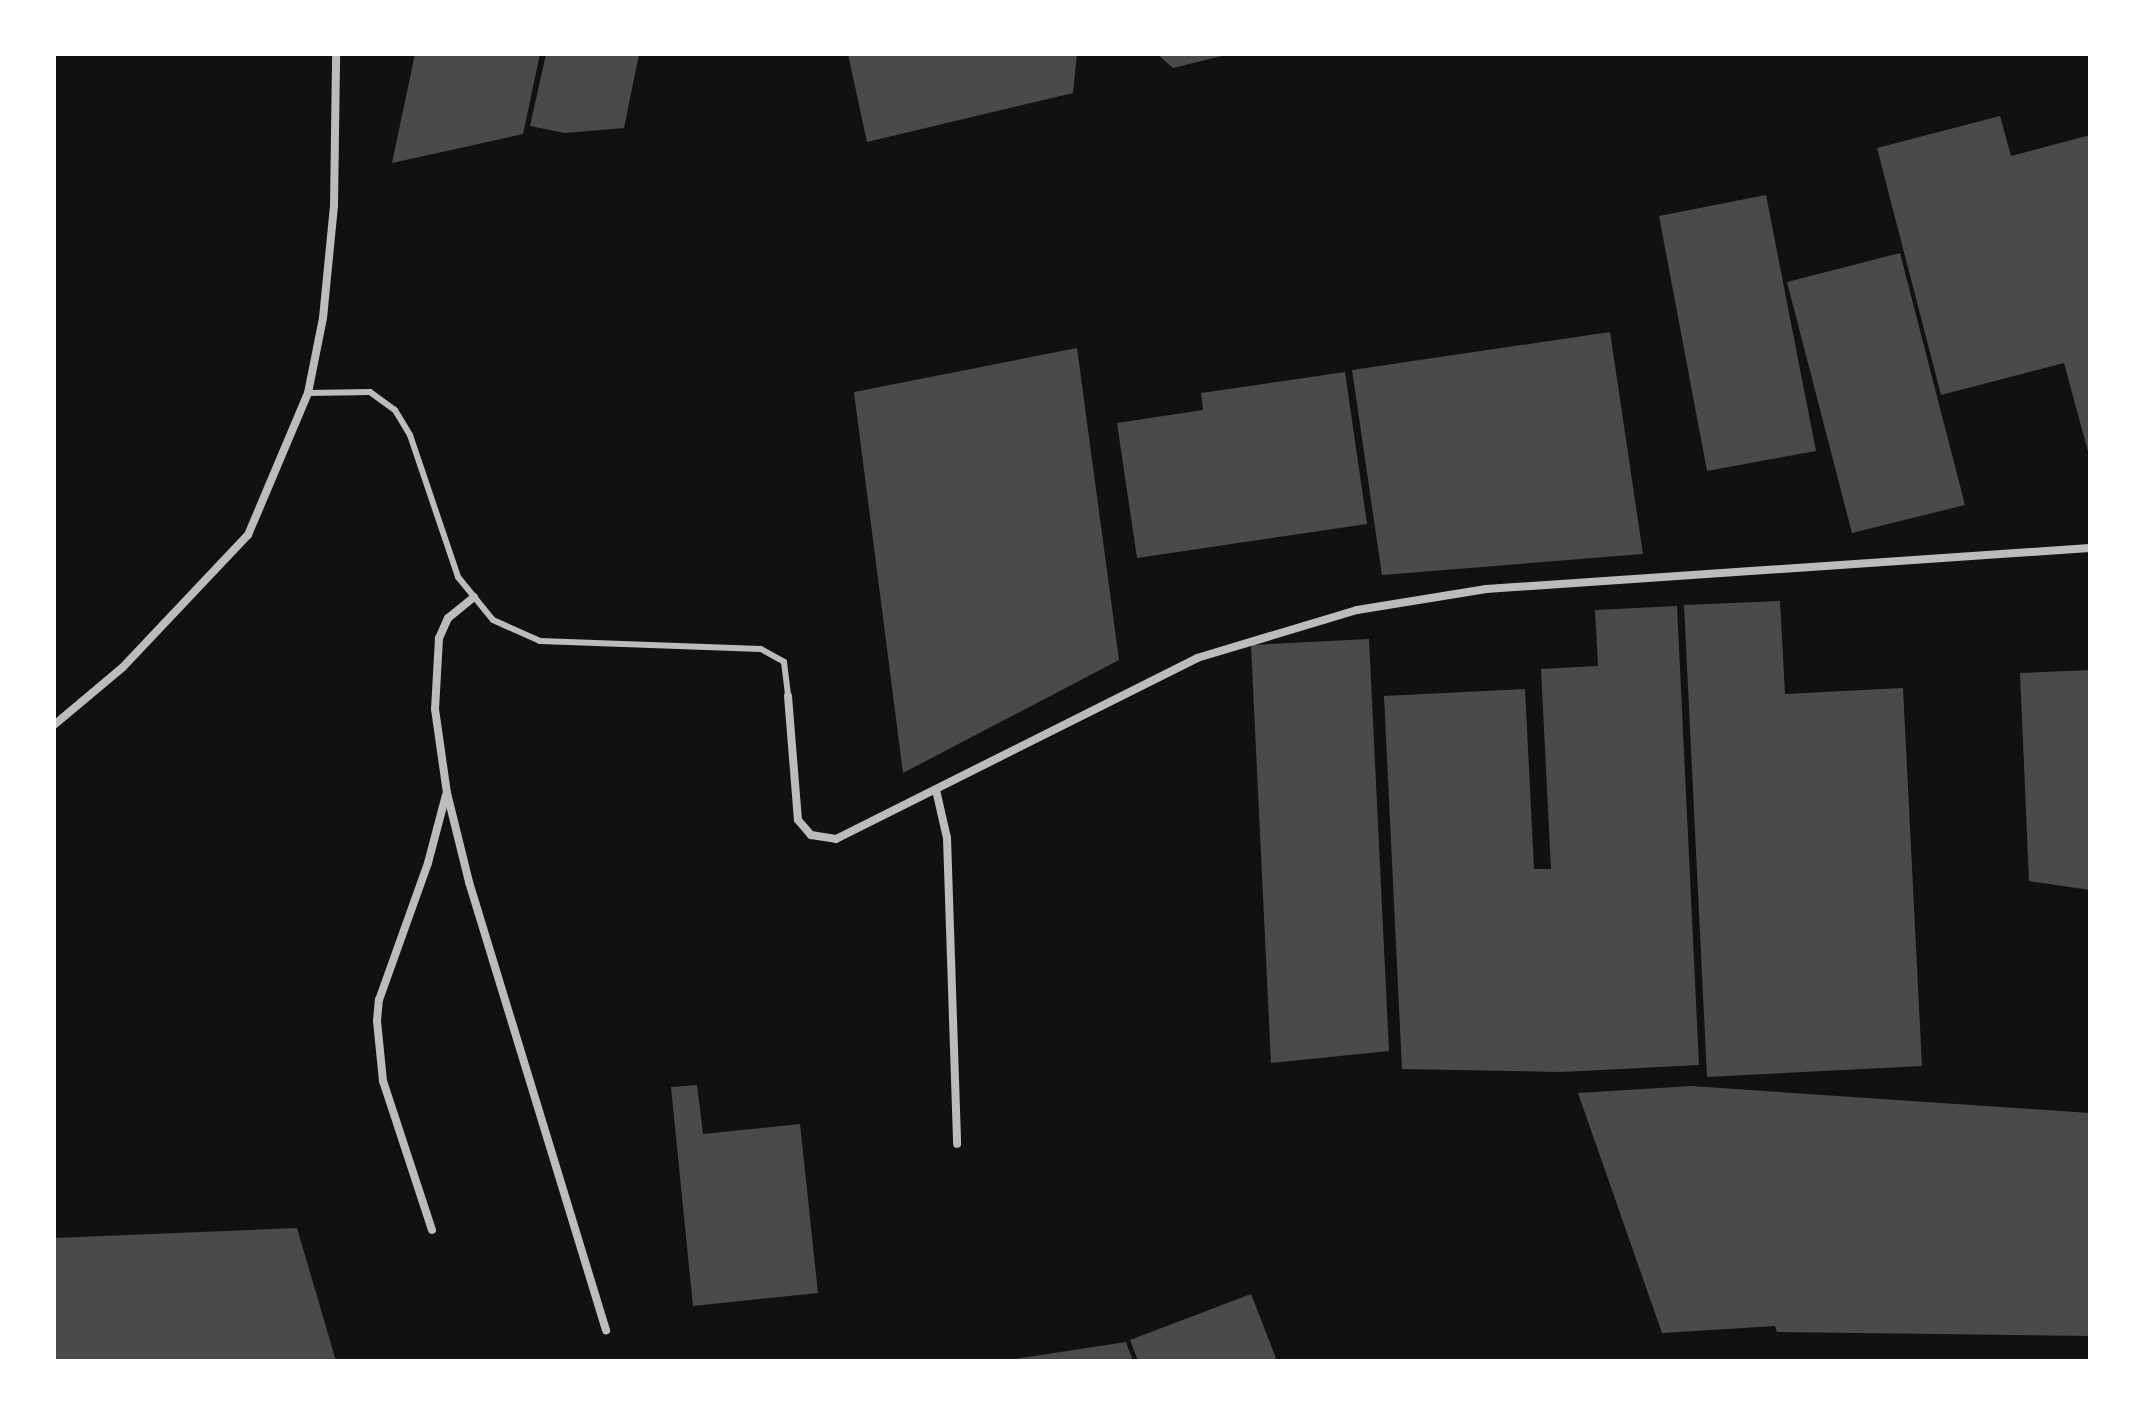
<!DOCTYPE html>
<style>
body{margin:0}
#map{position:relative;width:2144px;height:1415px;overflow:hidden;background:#111;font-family:"DejaVu Sans",sans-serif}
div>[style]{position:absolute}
.building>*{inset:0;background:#4a4a4a}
.service>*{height:6px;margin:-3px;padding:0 3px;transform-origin:3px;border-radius:3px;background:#bcbcbc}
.minor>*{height:8px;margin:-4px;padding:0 4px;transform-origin:4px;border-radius:4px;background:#bcbcbc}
span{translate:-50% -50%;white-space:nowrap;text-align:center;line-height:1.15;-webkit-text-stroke:8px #fff;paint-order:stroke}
.frame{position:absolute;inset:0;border:56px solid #fff;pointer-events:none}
</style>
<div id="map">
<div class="building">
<div style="clip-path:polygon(415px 54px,540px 54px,523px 134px,392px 163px)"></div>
<div style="clip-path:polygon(546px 54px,639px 54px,624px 128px,565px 133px,530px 126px)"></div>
<div style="clip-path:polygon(848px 54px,1077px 54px,1073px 93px,867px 142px)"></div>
<div style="clip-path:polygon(1157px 54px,1226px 54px,1226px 55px,1173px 68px)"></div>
<div style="clip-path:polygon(2000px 116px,2011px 156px,2090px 135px,2090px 459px,2064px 363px,1941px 395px,1877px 148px)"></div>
<div style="clip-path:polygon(1766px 195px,1816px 451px,1707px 471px,1659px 216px)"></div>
<div style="clip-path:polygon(1900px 253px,1965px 505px,1852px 533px,1787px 282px)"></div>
<div style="clip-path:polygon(1610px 332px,1643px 554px,1382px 575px,1352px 370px)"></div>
<div style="clip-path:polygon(1077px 348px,1119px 660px,903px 773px,854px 392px)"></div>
<div style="clip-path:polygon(1345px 372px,1367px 524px,1137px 558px,1117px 423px,1203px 410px,1201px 393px)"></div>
<div style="clip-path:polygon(1780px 601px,1785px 694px,1903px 688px,1922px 1066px,1707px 1077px,1684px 605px)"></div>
<div style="clip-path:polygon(1677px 606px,1699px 1065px,1561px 1072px,1402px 1069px,1384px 696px,1525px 689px,1534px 869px,1551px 869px,1541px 669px,1598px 666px,1595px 610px)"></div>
<div style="clip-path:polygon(1369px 639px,1389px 1051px,1271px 1063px,1251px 645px)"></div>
<div style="clip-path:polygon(2090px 670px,2090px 890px,2029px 881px,2020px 673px)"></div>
<div style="clip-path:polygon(697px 1085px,703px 1134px,800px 1124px,818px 1293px,693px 1306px,671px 1087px)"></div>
<div style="clip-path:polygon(1691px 1086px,2090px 1113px,2090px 1336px,1777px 1332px,1775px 1326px,1662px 1333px,1578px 1093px)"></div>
<div style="clip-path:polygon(297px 1228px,336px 1361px,54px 1361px,54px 1238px)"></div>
<div style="clip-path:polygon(1251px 1294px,1277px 1361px,1138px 1361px,1130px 1340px)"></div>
<div style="clip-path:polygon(1126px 1342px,1133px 1361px,1015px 1361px,1015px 1359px)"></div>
</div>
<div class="service">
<div style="left:308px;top:393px;width:62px;rotate:-0.9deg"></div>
<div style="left:370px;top:392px;width:31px;rotate:36deg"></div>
<div style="left:395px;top:410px;width:29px;rotate:59deg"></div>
<div style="left:410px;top:435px;width:150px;rotate:71.3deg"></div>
<div style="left:458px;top:577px;width:55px;rotate:50.9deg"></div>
<div style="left:493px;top:620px;width:51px;rotate:24.1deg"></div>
<div style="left:540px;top:641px;width:221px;rotate:2.1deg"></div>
<div style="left:761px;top:649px;width:26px;rotate:29deg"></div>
<div style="left:784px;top:662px;width:34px;rotate:83deg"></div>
</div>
<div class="minor">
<div style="left:474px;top:597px;width:33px;rotate:141deg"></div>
<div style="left:448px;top:618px;width:22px;rotate:114deg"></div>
<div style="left:439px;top:638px;width:71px;rotate:93.2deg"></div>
<div style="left:435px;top:709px;width:85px;rotate:81.9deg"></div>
<div style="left:447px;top:793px;width:92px;rotate:76.1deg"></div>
<div style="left:469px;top:882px;width:469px;rotate:73deg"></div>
<div style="left:788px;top:696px;width:124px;rotate:85.4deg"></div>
<div style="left:798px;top:820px;width:20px;rotate:49deg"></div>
<div style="left:811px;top:835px;width:25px;rotate:9deg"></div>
<div style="left:836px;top:839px;width:404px;rotate:-26.6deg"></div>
<div style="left:1197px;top:658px;width:167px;rotate:-16.7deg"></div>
<div style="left:1357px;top:610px;width:131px;rotate:-9.2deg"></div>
<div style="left:1486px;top:589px;width:605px;rotate:-3.88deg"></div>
<div style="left:54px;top:725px;width:90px;rotate:-40deg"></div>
<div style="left:123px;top:667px;width:182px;rotate:-46.6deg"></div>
<div style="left:248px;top:535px;width:154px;rotate:-67.1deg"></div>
<div style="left:308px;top:393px;width:76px;rotate:-78.7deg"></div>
<div style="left:323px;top:318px;width:113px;rotate:-84.4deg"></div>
<div style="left:334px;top:206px;width:152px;rotate:-89.2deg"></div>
<div style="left:936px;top:790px;width:49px;rotate:77.1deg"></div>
<div style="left:947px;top:838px;width:306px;rotate:88.1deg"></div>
<div style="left:432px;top:1230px;width:157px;rotate:-108.2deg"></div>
<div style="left:383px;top:1081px;width:60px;rotate:-95.7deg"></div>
<div style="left:377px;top:1021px;width:21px;rotate:-85deg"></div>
<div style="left:379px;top:1000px;width:145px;rotate:-70.3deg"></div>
<div style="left:428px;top:863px;width:70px;rotate:-75.2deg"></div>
</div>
<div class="frame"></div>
</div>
